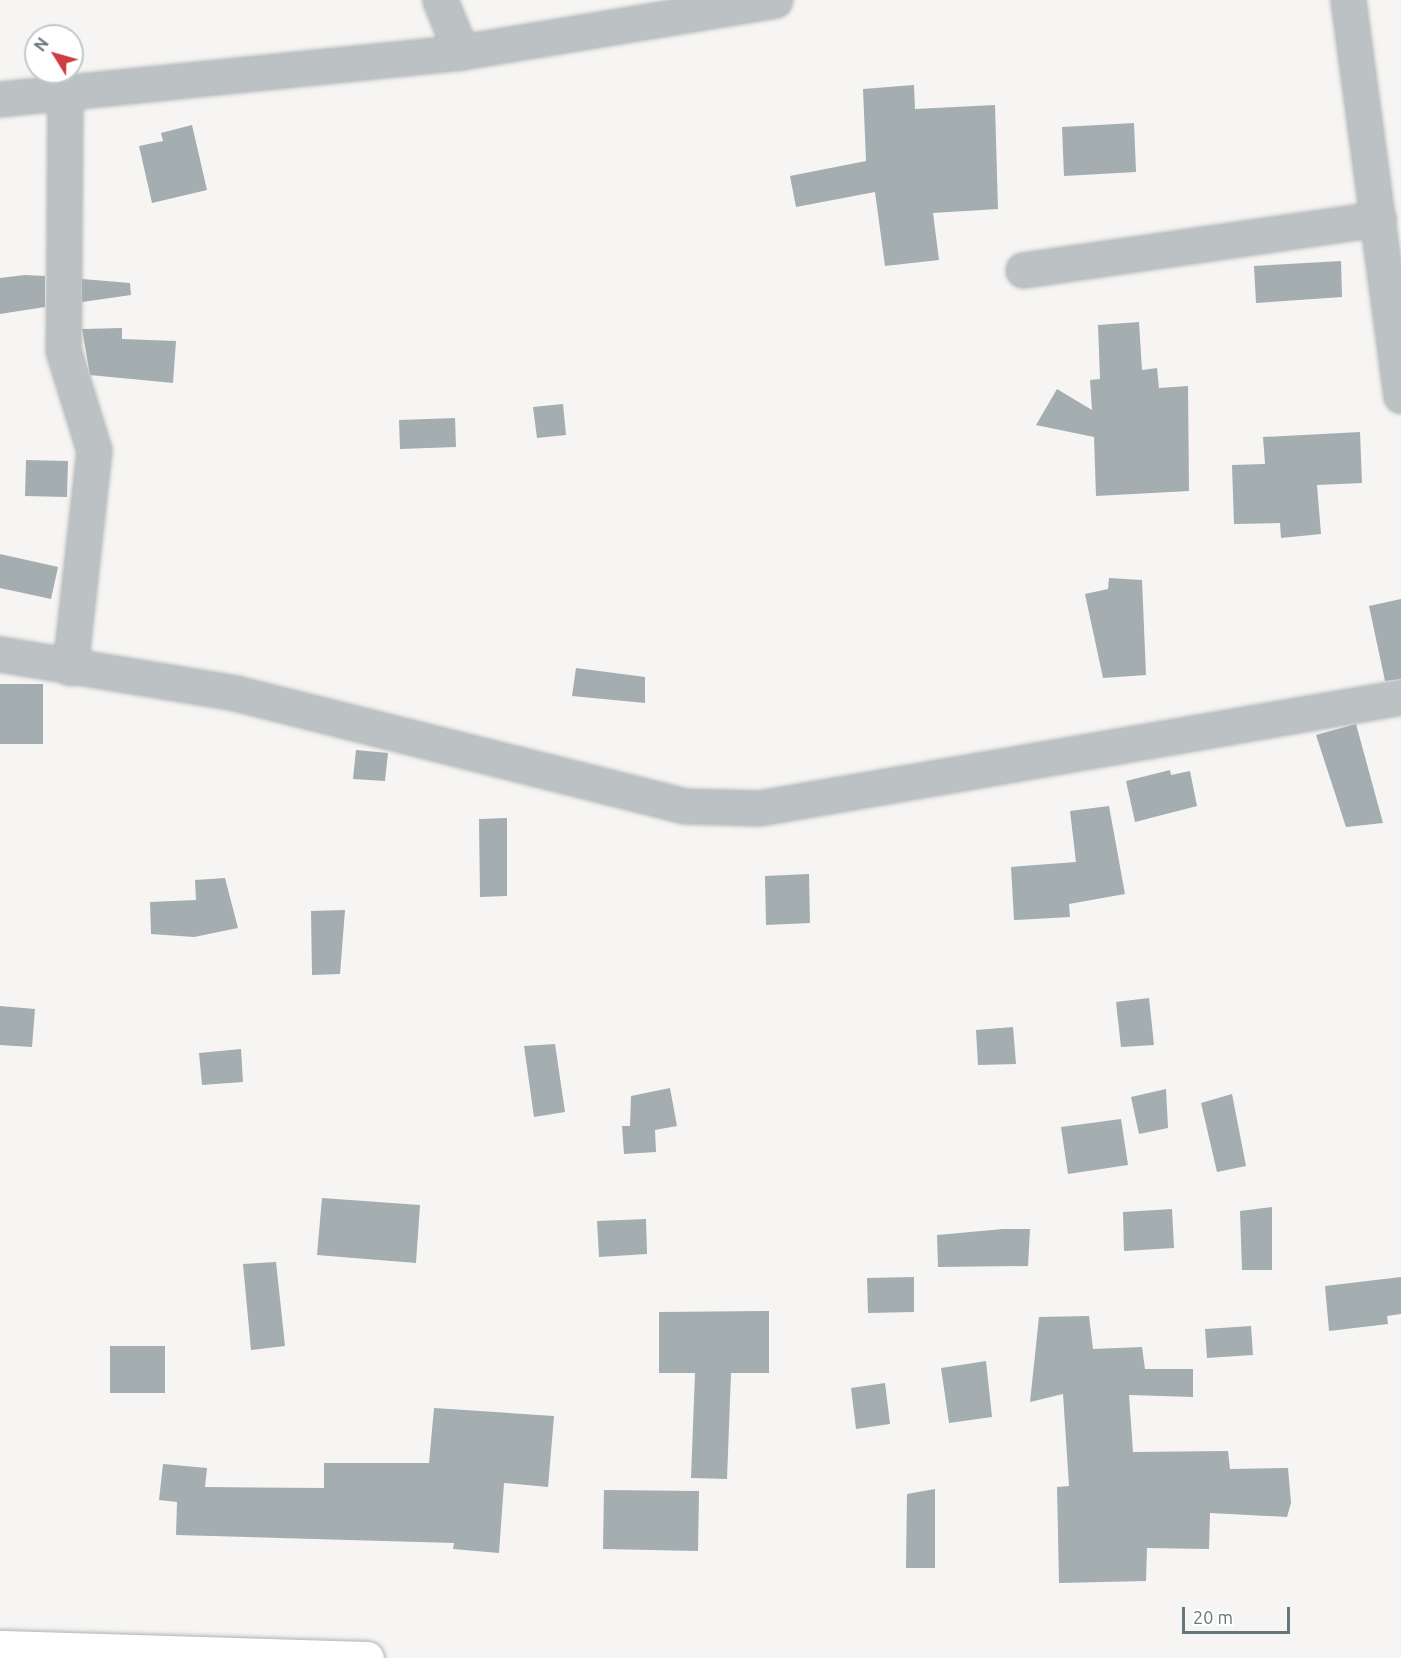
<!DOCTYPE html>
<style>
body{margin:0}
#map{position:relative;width:1401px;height:1658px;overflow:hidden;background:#f6f5f3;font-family:Ubuntu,sans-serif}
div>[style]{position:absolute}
.building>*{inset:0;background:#a4adb0}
.roads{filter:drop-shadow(0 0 2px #aeb3b5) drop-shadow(0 0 2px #aeb3b5)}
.minor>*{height:33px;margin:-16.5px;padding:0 16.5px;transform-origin:16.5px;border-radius:16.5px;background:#bcc1c3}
.highway>*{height:33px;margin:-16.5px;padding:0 16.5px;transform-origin:16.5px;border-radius:16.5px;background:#fff}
span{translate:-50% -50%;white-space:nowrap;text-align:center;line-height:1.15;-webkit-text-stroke:6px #fff;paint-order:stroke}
.north{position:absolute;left:24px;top:24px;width:60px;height:60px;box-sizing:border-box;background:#fff;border:2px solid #c1c9ca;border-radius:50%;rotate:307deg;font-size:16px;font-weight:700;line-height:24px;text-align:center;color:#65777b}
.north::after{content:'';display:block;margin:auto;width:21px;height:27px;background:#cd3d42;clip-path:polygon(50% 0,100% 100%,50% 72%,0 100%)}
.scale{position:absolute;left:1182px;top:1607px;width:108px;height:27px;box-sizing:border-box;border:3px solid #65777b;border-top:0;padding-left:8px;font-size:18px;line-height:21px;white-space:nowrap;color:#65777b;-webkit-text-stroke:4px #fff;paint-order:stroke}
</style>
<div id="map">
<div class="building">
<div style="clip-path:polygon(914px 85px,915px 109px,995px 105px,998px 209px,933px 213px,939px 260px,885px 266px,875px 192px,796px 207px,790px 176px,866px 161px,863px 89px)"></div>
<div style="clip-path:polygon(1134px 123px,1136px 172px,1064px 176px,1062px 127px)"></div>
<div style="clip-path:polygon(192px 125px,207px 190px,152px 203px,139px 146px,163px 141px,161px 133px)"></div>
<div style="clip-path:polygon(1341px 261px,1342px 297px,1256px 303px,1254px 266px)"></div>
<div style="clip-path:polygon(25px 275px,45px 276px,45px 307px,0 314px,0 278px)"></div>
<div style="clip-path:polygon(82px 279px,130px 283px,131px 295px,82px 302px)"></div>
<div style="clip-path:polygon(1139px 322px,1142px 370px,1157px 368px,1159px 388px,1188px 386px,1189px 491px,1096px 496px,1094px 437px,1036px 425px,1057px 389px,1092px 410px,1090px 380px,1100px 379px,1098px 325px)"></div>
<div style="clip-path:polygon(122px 328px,122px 339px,176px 341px,173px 383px,90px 375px,82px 329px)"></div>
<div style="clip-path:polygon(563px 404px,566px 435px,537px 438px,533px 407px)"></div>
<div style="clip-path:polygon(455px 418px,456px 447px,400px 449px,399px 420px)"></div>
<div style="clip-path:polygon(1360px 432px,1362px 483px,1317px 485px,1321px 534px,1281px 538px,1280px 523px,1234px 524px,1232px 465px,1265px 464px,1263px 437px)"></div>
<div style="clip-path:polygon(26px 460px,68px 461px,67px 497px,25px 496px)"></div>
<div style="clip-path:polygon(0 554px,58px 567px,51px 599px,0 588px)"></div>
<div style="clip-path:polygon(1109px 578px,1142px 580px,1146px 675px,1103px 678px,1085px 594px,1108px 589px)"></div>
<div style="clip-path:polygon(1401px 599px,1401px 679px,1385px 681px,1369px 606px)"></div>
<div style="clip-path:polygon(576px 668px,645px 677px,645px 703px,572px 696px)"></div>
<div style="clip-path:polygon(0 684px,43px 684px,43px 744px,0 744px)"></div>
<div style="clip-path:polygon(1356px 724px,1383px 823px,1346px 827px,1316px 735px)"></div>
<div style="clip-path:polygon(356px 750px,388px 753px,385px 781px,353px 779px)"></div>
<div style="clip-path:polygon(1170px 770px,1171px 775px,1190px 771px,1197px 806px,1135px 822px,1126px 781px)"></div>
<div style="clip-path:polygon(1109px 806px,1125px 894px,1069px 904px,1070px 917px,1014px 920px,1011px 867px,1076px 862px,1070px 811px)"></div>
<div style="clip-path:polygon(507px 818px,507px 896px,480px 897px,479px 819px)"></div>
<div style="clip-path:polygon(809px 874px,810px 923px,766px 925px,765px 876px)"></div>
<div style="clip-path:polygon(225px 878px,238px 928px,194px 937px,151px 934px,150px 902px,196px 900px,195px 880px)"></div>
<div style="clip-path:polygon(345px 910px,340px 974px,312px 975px,311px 911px)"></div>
<div style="clip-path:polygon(1149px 998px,1154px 1045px,1121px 1047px,1116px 1002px)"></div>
<div style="clip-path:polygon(0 1006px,35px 1009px,32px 1047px,0 1045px)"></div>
<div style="clip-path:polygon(1013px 1027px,1016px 1064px,978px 1065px,976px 1030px)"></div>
<div style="clip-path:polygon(555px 1044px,565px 1112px,534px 1117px,524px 1046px)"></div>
<div style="clip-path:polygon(241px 1049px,243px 1082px,202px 1085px,199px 1053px)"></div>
<div style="clip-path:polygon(670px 1088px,677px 1126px,655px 1130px,656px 1152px,624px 1154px,622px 1126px,630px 1126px,631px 1096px)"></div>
<div style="clip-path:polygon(1166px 1089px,1168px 1128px,1139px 1134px,1131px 1097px)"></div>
<div style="clip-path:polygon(1232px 1094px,1246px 1166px,1217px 1172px,1201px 1103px)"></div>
<div style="clip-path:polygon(1121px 1119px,1128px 1165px,1068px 1174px,1061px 1127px)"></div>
<div style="clip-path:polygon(322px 1198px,420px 1205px,416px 1263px,317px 1255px)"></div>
<div style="clip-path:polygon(1272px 1207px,1272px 1270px,1242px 1270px,1240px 1211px)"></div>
<div style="clip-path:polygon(1172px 1209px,1174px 1248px,1124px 1251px,1123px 1212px)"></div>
<div style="clip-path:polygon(646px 1219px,647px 1254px,599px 1257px,597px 1221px)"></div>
<div style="clip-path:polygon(1003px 1229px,1030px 1229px,1028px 1266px,938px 1267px,937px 1235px)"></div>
<div style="clip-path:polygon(276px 1262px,285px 1346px,251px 1350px,243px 1264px)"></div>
<div style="clip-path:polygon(914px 1277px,914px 1312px,868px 1313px,867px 1278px)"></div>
<div style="clip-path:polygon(1401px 1277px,1401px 1314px,1387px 1316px,1388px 1324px,1329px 1331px,1325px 1286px)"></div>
<div style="clip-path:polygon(769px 1311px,769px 1373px,731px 1373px,727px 1479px,691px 1478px,695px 1373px,659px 1373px,659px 1312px)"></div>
<div style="clip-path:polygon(1089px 1316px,1093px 1349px,1142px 1347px,1145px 1369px,1193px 1369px,1193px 1397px,1129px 1395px,1133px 1452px,1228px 1451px,1230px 1469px,1288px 1468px,1291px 1503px,1287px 1517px,1210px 1513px,1209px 1549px,1147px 1548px,1146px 1581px,1059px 1583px,1057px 1487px,1069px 1486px,1063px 1394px,1030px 1402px,1039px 1317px)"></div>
<div style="clip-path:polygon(1251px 1326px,1253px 1355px,1207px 1358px,1205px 1329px)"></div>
<div style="clip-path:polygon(110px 1346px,165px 1346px,165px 1393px,110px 1393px)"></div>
<div style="clip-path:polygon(986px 1361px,992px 1417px,949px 1423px,941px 1368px)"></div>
<div style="clip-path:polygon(885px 1383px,890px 1424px,856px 1429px,851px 1388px)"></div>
<div style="clip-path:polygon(434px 1408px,554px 1416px,548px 1487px,504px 1483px,499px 1553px,453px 1549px,454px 1543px,176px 1535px,177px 1502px,159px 1500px,163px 1464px,207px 1468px,205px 1487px,324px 1488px,324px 1463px,429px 1463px)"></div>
<div style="clip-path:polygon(935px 1489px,935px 1568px,906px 1568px,907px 1494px)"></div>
<div style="clip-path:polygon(604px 1490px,699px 1491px,698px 1551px,603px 1549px)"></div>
</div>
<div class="roads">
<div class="minor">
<div style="left:440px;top:0;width:56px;rotate:68deg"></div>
<div style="left:1348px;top:0;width:399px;rotate:82.4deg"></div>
<div style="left:65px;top:92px;width:258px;rotate:90.4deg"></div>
<div style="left:63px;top:350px;width:105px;rotate:72.8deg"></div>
<div style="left:94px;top:450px;width:219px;rotate:96.3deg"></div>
<div style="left:0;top:99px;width:463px;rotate:-5.8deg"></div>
<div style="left:461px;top:52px;width:318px;rotate:-9.4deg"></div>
<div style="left:1023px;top:270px;width:359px;rotate:-8.2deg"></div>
<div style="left:0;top:654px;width:238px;rotate:9.4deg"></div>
<div style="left:235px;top:693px;width:463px;rotate:14.1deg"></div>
<div style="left:684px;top:806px;width:75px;rotate:1.5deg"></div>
<div style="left:759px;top:808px;width:652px;rotate:-9.81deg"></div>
</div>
<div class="highway">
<div style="left:0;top:1647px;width:367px;rotate:1.7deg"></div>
</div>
</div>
<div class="north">N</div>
<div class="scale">20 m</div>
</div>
